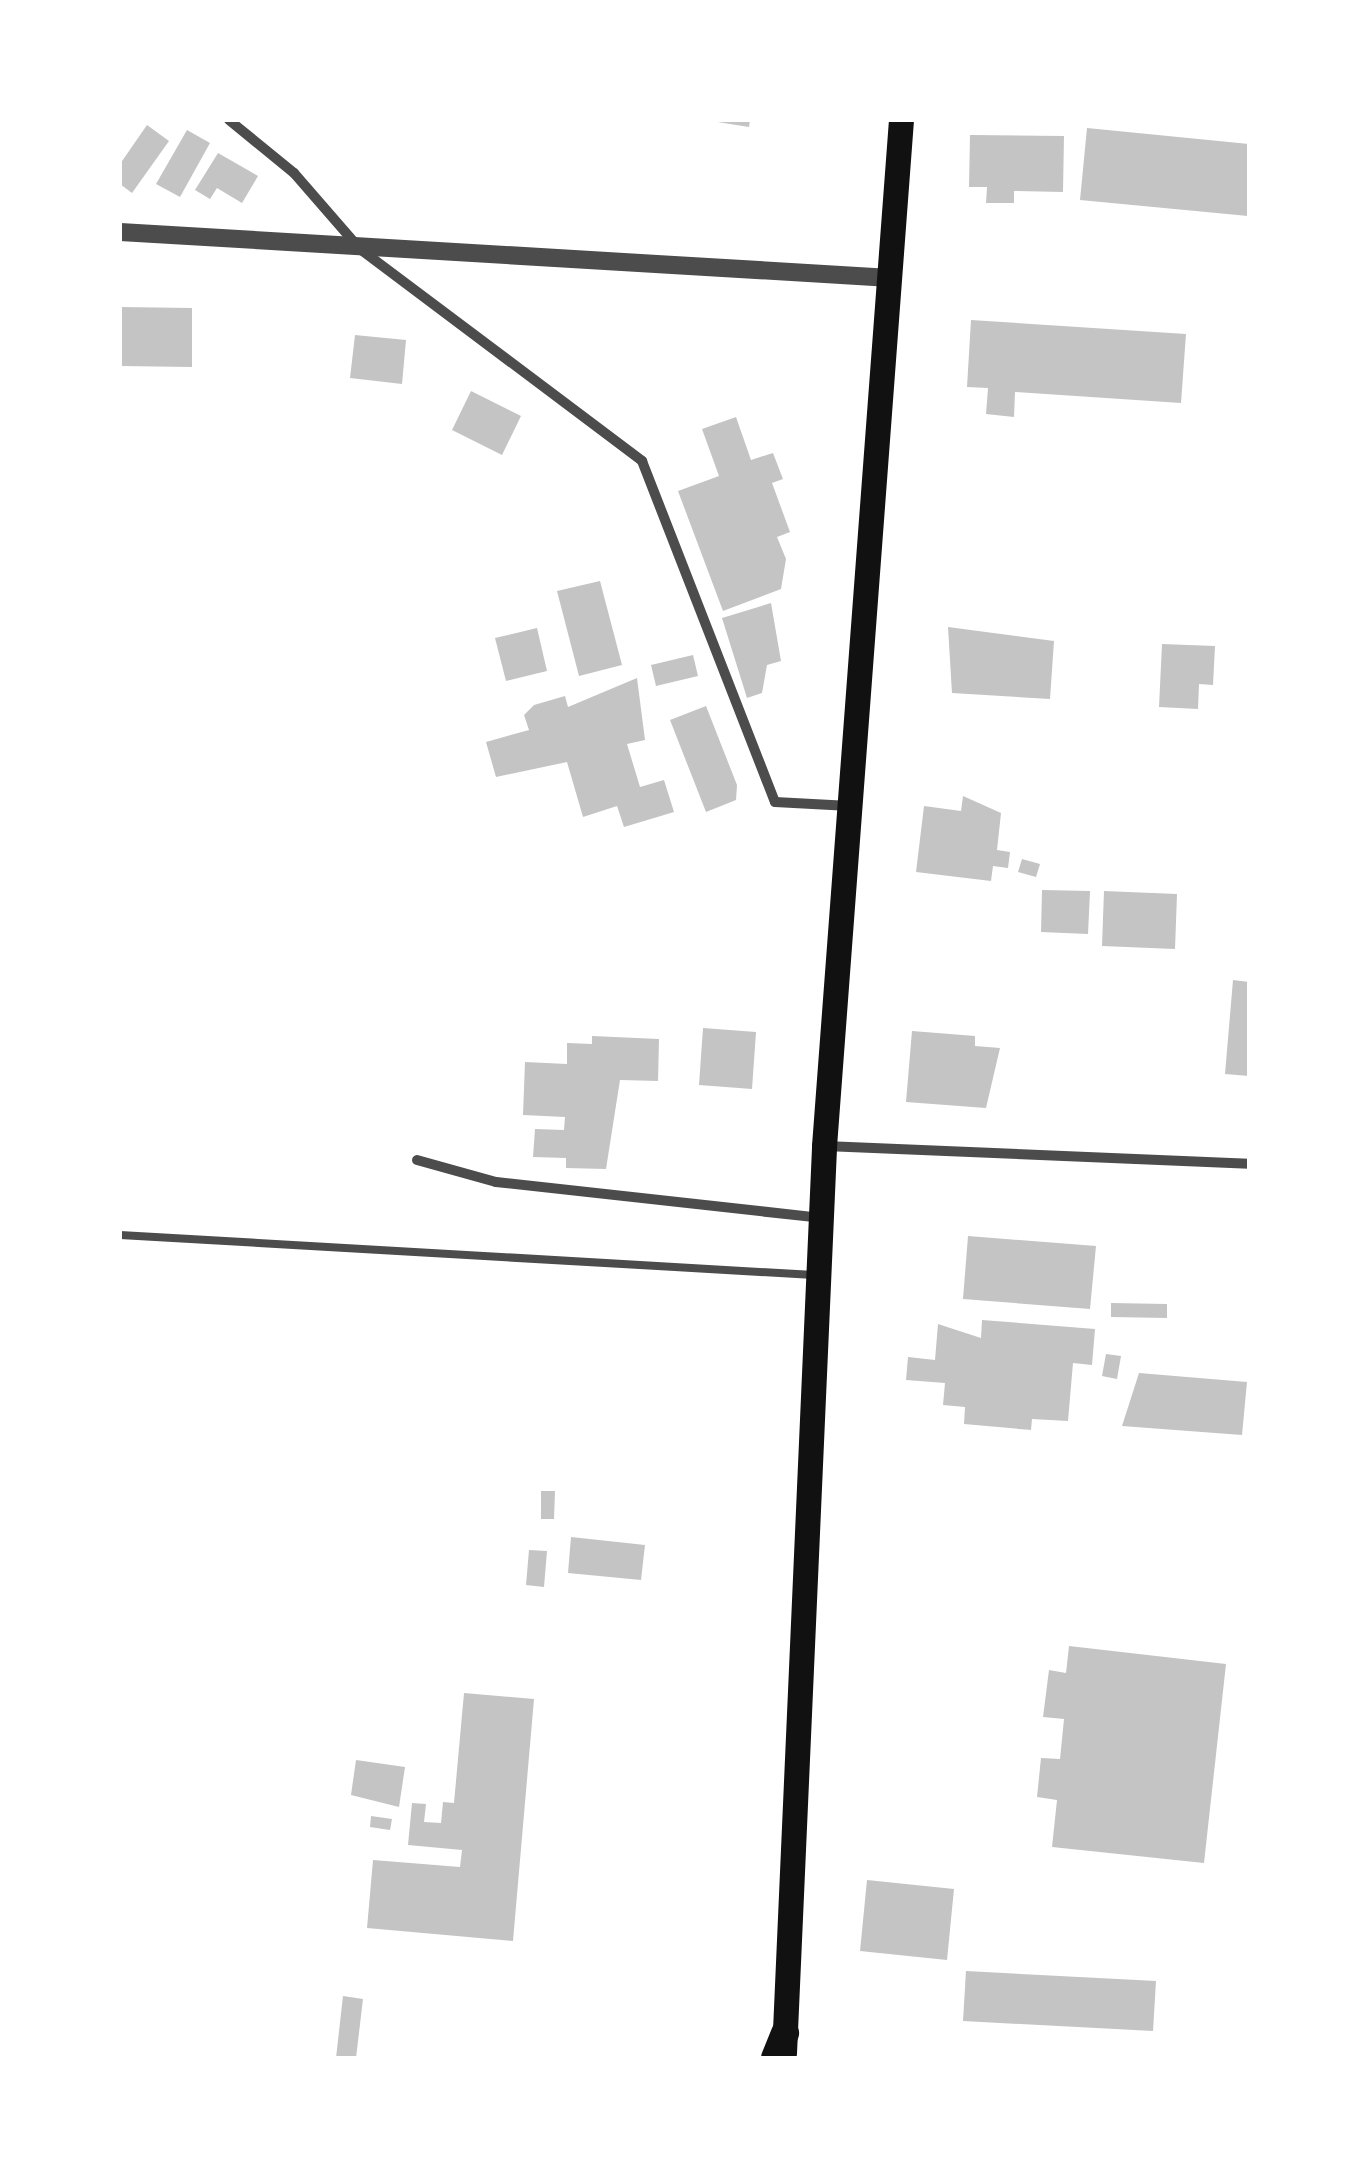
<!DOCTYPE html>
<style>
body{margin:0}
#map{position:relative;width:1369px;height:2178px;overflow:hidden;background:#fff;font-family:"DM Sans",sans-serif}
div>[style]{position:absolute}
.building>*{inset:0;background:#c4c4c4}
.service>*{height:8px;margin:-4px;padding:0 4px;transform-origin:4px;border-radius:4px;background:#4c4c4c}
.minor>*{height:10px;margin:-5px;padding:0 5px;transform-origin:5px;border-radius:5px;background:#4c4c4c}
.tertiary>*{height:18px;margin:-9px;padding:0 9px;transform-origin:9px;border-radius:9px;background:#4c4c4c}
.primary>*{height:25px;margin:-12.5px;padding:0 12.5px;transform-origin:12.5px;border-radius:12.5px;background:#111}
.trunk>*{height:28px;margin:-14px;padding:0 14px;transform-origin:14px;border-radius:14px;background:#111}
span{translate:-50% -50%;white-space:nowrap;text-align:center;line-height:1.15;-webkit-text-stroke:8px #fff;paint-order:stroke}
.frame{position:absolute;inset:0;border:122px solid #fff;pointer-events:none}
</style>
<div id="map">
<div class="building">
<div style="clip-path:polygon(705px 120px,750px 120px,749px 127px)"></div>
<div style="clip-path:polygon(147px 125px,169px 141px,132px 193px,120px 184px,120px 164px)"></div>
<div style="clip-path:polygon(1087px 128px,1249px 144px,1248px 216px,1080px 200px)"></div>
<div style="clip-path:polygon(187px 130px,210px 143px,180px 197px,156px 184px)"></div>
<div style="clip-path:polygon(970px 135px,1064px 136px,1063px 192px,1014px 191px,1014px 203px,986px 203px,987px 187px,969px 187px)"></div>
<div style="clip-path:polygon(218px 153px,258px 176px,242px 203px,217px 188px,210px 199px,195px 190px)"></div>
<div style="clip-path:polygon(120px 307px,192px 308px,192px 367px,120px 366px)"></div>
<div style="clip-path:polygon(971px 320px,1186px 334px,1181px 403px,1015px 392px,1014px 417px,986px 414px,988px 388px,967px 387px)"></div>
<div style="clip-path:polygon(355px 335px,406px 340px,402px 384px,350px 378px)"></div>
<div style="clip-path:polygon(471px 391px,521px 416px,502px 455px,452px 430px)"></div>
<div style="clip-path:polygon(736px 417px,751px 460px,773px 453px,783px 479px,772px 483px,790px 532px,777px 537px,786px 559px,781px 589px,723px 611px,678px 491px,719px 476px,702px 429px)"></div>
<div style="clip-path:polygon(600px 581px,622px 665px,579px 676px,557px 591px)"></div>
<div style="clip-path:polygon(771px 603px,781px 661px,767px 665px,762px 693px,747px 698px,722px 618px)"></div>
<div style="clip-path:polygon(948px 627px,1054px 641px,1050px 699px,952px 693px)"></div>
<div style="clip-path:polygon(537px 628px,547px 671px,506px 681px,495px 638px)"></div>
<div style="clip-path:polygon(1162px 644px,1215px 646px,1213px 685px,1199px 684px,1198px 709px,1159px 707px)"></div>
<div style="clip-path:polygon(693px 655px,698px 676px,656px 686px,651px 665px)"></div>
<div style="clip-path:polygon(637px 678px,645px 740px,627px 744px,640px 787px,664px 780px,674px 812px,624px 827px,617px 806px,583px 817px,567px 762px,496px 777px,486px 742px,529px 730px,524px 715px,534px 705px,565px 696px,568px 707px)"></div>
<div style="clip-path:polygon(706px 706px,737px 785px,736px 800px,706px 812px,670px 720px)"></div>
<div style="clip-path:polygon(963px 796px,1001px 813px,997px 850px,1010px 852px,1008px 868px,993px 866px,991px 881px,916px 872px,924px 806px,961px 811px)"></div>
<div style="clip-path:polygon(1022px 859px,1040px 864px,1036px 877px,1018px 872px)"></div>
<div style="clip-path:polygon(1042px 890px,1090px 891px,1088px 934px,1041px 932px)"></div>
<div style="clip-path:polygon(1104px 891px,1177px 894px,1175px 949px,1102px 946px)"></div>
<div style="clip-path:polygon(1233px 980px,1249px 982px,1249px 1076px,1225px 1074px)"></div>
<div style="clip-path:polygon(703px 1028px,756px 1032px,752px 1089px,699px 1085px)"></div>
<div style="clip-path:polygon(912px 1031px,975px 1036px,975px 1046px,1000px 1048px,986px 1108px,906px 1102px)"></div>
<div style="clip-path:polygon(592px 1036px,659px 1039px,658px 1081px,620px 1080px,606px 1169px,566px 1168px,566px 1158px,533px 1157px,535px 1129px,564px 1130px,565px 1117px,523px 1115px,525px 1062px,567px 1064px,567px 1043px,592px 1044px)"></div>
<div style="clip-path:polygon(968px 1236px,1096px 1246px,1090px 1309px,963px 1299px)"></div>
<div style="clip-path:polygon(1111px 1303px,1167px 1304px,1167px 1318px,1111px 1317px)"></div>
<div style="clip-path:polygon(982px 1320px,1095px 1329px,1092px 1365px,1073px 1363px,1068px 1421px,1032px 1419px,1031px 1430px,964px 1424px,965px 1407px,943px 1405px,945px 1383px,906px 1380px,908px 1357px,935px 1360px,938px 1324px,981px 1338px)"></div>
<div style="clip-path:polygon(1106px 1354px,1121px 1356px,1117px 1379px,1102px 1376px)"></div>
<div style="clip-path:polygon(1139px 1373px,1247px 1382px,1242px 1435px,1122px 1426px)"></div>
<div style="clip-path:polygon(541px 1491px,555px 1491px,554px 1519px,541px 1519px)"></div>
<div style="clip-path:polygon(571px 1537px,645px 1545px,641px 1580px,568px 1573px)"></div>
<div style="clip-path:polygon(529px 1550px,547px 1551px,544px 1587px,526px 1585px)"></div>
<div style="clip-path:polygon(1069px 1646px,1226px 1664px,1204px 1863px,1052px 1847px,1057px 1800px,1037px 1797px,1041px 1758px,1060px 1759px,1064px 1719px,1043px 1717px,1049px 1670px,1066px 1673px)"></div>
<div style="clip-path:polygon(464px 1693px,534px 1699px,513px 1941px,367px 1928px,373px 1860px,460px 1867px,462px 1850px,408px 1845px,412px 1803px,426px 1804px,424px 1822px,441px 1823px,443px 1802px,454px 1803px)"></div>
<div style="clip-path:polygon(356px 1760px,405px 1767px,399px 1807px,351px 1795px)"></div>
<div style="clip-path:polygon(371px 1816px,392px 1819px,390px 1830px,370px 1827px)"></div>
<div style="clip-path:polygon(867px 1880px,954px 1889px,947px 1960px,860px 1951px)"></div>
<div style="clip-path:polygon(966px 1971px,1156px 1981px,1153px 2031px,963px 2021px)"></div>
<div style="clip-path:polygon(343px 1996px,363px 1999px,356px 2058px,336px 2058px)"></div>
</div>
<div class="service">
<div style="left:120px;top:1235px;width:695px;rotate:3.3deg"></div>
</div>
<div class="minor">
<div style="left:229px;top:120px;width:84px;rotate:39.2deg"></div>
<div style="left:294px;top:173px;width:101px;rotate:49deg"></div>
<div style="left:360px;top:249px;width:353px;rotate:36.9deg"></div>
<div style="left:642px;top:461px;width:366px;rotate:68.7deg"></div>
<div style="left:775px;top:802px;width:75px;rotate:3.1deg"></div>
<div style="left:825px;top:1146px;width:424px;rotate:2.4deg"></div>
<div style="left:417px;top:1160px;width:82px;rotate:15.6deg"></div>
<div style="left:496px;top:1182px;width:327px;rotate:6.3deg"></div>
</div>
<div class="tertiary">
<div style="left:120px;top:232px;width:772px;rotate:3.41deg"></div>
</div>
<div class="primary">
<div style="left:784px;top:2053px;width:908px;rotate:-87.47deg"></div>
<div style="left:824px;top:1146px;width:1029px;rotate:-85.71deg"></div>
</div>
<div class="trunk">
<div style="left:775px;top:2058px;width:27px;rotate:-68deg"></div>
</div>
<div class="frame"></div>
</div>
